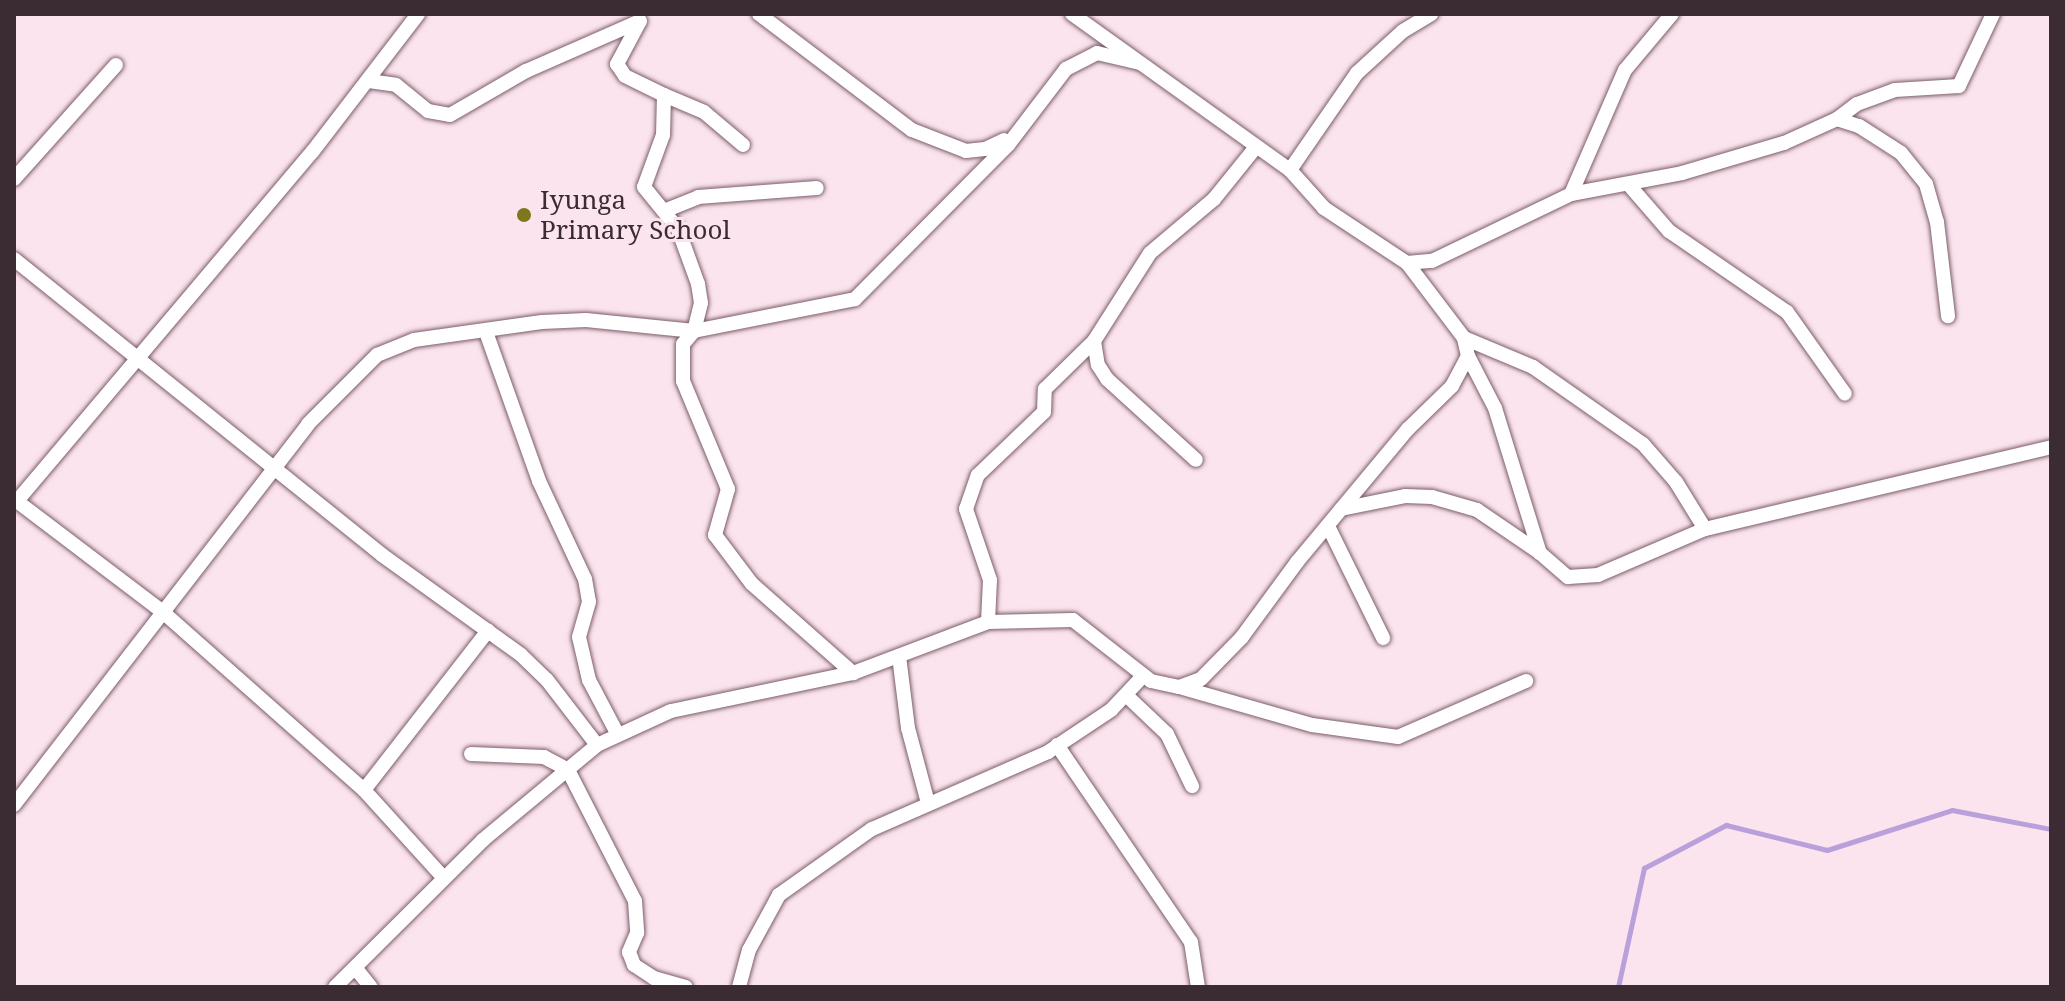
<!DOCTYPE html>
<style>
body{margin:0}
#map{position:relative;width:2065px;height:1001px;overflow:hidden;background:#fbe4ee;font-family:"Noto Serif",serif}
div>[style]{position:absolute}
.stream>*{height:5px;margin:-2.5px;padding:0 2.5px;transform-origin:2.5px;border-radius:2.5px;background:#b8a0db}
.roads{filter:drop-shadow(0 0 2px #7c5c6b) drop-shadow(0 0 2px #7c5c6b)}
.minor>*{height:14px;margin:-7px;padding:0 7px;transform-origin:7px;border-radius:7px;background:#fff}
.dots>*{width:22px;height:22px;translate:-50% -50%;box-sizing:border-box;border:4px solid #fbe4ee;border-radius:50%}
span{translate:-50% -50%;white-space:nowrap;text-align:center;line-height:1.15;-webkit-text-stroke:6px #fbe4ee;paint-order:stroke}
.poi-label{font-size:26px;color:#3b2c33}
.left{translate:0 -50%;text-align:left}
.frame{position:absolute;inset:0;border:16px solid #3b2c33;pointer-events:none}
</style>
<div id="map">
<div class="stream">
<div style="left:1618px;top:987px;width:122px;rotate:-77.7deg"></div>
<div style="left:1644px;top:868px;width:93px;rotate:-27.7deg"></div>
<div style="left:1726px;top:825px;width:104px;rotate:13.9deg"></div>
<div style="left:1827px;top:850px;width:131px;rotate:-17.7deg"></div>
<div style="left:1952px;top:810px;width:101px;rotate:10.9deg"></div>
</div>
<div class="roads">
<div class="minor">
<div style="left:759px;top:14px;width:192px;rotate:37.2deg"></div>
<div style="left:912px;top:130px;width:58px;rotate:21.3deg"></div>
<div style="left:966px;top:151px;width:19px;rotate:-6deg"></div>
<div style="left:985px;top:149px;width:21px;rotate:-25deg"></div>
<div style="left:1072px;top:14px;width:268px;rotate:35.6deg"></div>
<div style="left:640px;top:21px;width:49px;rotate:118.1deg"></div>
<div style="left:617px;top:64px;width:14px;rotate:56deg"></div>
<div style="left:625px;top:76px;width:43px;rotate:26deg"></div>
<div style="left:664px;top:95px;width:40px;rotate:91.4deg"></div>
<div style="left:663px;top:135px;width:55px;rotate:110.1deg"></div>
<div style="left:644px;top:187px;width:54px;rotate:51deg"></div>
<div style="left:678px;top:229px;width:59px;rotate:70deg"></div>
<div style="left:698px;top:284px;width:19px;rotate:81deg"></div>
<div style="left:701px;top:303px;width:29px;rotate:104deg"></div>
<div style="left:694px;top:331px;width:17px;rotate:130deg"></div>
<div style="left:683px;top:344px;width:37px;rotate:90deg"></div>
<div style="left:683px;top:381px;width:117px;rotate:67.4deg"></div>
<div style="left:728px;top:489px;width:48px;rotate:105.8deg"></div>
<div style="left:715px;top:535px;width:61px;rotate:52.9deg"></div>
<div style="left:752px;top:584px;width:135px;rotate:41.4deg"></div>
<div style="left:369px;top:81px;width:27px;rotate:8deg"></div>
<div style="left:396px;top:85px;width:41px;rotate:39.1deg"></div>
<div style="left:428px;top:111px;width:22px;rotate:10deg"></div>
<div style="left:450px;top:115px;width:88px;rotate:-30.1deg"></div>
<div style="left:526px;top:71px;width:124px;rotate:-23.7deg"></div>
<div style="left:664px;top:95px;width:43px;rotate:23deg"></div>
<div style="left:704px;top:112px;width:51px;rotate:40.2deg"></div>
<div style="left:1837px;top:119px;width:25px;rotate:-37deg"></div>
<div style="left:1857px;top:104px;width:40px;rotate:-20.2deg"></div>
<div style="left:1895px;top:90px;width:64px;rotate:-3.6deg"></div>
<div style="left:1959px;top:86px;width:80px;rotate:-64.7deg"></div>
<div style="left:14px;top:179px;width:153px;rotate:-48.2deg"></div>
<div style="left:1629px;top:185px;width:61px;rotate:49deg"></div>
<div style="left:1669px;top:231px;width:143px;rotate:34.5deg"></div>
<div style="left:1787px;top:312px;width:100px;rotate:54.7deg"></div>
<div style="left:1571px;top:194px;width:135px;rotate:-66.5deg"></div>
<div style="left:1625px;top:70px;width:73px;rotate:-50deg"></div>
<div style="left:664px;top:211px;width:37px;rotate:-22deg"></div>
<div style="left:698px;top:197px;width:119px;rotate:-4.3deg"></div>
<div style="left:14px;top:259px;width:472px;rotate:38.8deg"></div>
<div style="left:382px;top:555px;width:171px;rotate:35.7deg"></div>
<div style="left:521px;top:655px;width:36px;rotate:44deg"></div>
<div style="left:547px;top:680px;width:82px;rotate:52.4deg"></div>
<div style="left:1407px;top:263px;width:25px;rotate:-5deg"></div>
<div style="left:1432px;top:261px;width:154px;rotate:-25.7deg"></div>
<div style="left:1571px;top:194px;width:113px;rotate:-10.7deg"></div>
<div style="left:1682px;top:173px;width:106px;rotate:-16.4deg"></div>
<div style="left:1784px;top:143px;width:58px;rotate:-24.4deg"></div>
<div style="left:1837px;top:119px;width:23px;rotate:18deg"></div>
<div style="left:1859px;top:126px;width:50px;rotate:32.7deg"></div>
<div style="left:1901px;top:153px;width:40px;rotate:51deg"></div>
<div style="left:1926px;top:184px;width:40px;rotate:74deg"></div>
<div style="left:1937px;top:222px;width:95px;rotate:83.3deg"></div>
<div style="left:486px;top:332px;width:158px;rotate:70.4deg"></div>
<div style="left:539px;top:481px;width:108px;rotate:64.9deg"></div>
<div style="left:585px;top:579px;width:23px;rotate:80deg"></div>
<div style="left:589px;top:602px;width:36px;rotate:106deg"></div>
<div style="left:579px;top:637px;width:44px;rotate:76.9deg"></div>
<div style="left:589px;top:680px;width:60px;rotate:62.2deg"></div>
<div style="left:1464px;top:338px;width:75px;rotate:22.8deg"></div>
<div style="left:1533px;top:367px;width:134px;rotate:35deg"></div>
<div style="left:1643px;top:444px;width:50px;rotate:49deg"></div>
<div style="left:1676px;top:482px;width:55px;rotate:58.3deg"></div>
<div style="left:1094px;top:341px;width:24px;rotate:81deg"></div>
<div style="left:1098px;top:365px;width:17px;rotate:57deg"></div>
<div style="left:1107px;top:379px;width:120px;rotate:42.3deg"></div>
<div style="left:1468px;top:356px;width:59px;rotate:62.6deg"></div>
<div style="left:1495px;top:408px;width:152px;rotate:72.8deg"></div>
<div style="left:1540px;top:553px;width:37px;rotate:41deg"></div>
<div style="left:1568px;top:577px;width:30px;rotate:-4deg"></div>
<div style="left:1598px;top:575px;width:116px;rotate:-23.3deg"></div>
<div style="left:1705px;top:529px;width:356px;rotate:-13.3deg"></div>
<div style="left:14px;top:499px;width:188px;rotate:37.2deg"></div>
<div style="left:164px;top:613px;width:267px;rotate:41.5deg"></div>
<div style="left:364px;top:790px;width:118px;rotate:47.8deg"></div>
<div style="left:17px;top:501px;width:458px;rotate:-49.8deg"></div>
<div style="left:313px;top:151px;width:173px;rotate:-52.5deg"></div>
<div style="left:1341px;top:509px;width:65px;rotate:-11.5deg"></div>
<div style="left:1405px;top:496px;width:27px;rotate:2deg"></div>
<div style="left:1432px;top:497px;width:47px;rotate:16.1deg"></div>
<div style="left:1477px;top:510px;width:76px;rotate:34.3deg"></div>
<div style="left:1328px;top:526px;width:125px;rotate:63.8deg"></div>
<div style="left:988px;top:622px;width:42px;rotate:-87.3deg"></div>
<div style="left:990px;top:580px;width:75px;rotate:-108.7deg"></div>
<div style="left:966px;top:509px;width:36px;rotate:-71deg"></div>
<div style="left:978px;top:475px;width:91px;rotate:-43.7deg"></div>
<div style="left:1044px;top:412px;width:23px;rotate:-88deg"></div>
<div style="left:1045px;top:389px;width:69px;rotate:-44.4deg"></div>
<div style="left:1094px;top:341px;width:104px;rotate:-57.5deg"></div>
<div style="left:1150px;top:253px;width:84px;rotate:-40.2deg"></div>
<div style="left:1214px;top:199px;width:67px;rotate:-51.1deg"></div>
<div style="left:899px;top:656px;width:73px;rotate:82.9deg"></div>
<div style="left:908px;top:728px;width:78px;rotate:75.1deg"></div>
<div style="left:1183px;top:688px;width:134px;rotate:16deg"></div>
<div style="left:1312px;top:725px;width:87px;rotate:7.9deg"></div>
<div style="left:1398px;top:737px;width:140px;rotate:-23.6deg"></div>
<div style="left:1127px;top:696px;width:55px;rotate:43.5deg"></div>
<div style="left:1167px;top:734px;width:58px;rotate:64.3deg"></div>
<div style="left:1057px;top:745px;width:238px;rotate:55.8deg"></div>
<div style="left:1191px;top:942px;width:46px;rotate:81.2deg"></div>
<div style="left:471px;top:754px;width:73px;rotate:2.4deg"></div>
<div style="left:544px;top:757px;width:27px;rotate:28deg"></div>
<div style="left:568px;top:770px;width:147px;rotate:62.9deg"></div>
<div style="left:635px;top:901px;width:32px;rotate:86deg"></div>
<div style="left:637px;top:933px;width:21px;rotate:113deg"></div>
<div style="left:629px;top:952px;width:14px;rotate:69deg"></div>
<div style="left:634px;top:965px;width:24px;rotate:33deg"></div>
<div style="left:654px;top:978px;width:33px;rotate:16deg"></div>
<div style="left:364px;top:790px;width:202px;rotate:-52.1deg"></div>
<div style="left:14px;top:805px;width:481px;rotate:-52.3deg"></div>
<div style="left:308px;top:424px;width:98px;rotate:-45deg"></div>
<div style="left:377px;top:355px;width:40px;rotate:-22deg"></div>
<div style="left:414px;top:340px;width:129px;rotate:-8deg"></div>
<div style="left:542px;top:322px;width:44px;rotate:-2.6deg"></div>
<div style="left:586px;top:320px;width:109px;rotate:5.8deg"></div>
<div style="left:694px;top:331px;width:164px;rotate:-11.2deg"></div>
<div style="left:855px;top:299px;width:217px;rotate:-45.2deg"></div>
<div style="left:1008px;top:145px;width:96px;rotate:-52.7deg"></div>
<div style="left:1066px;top:69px;width:35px;rotate:-27deg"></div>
<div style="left:1097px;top:53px;width:44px;rotate:13.1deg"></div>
<div style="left:357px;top:970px;width:22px;rotate:51deg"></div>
<div style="left:335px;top:987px;width:209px;rotate:-44.8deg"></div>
<div style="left:483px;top:840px;width:148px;rotate:-39.8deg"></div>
<div style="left:597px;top:745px;width:81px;rotate:-24.7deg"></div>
<div style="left:671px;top:711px;width:186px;rotate:-11.8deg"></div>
<div style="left:853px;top:673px;width:144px;rotate:-20.7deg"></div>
<div style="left:988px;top:622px;width:85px;rotate:-1.3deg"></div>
<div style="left:1073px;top:620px;width:99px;rotate:38deg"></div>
<div style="left:1151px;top:681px;width:29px;rotate:12deg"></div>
<div style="left:1179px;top:687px;width:23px;rotate:-20deg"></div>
<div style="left:1201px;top:679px;width:59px;rotate:-45.7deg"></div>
<div style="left:1242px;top:637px;width:93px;rotate:-53.7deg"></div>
<div style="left:1297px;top:562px;width:173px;rotate:-50.2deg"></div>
<div style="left:1408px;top:429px;width:62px;rotate:-44.3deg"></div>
<div style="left:1452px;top:386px;width:34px;rotate:-62deg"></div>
<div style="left:1468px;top:356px;width:18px;rotate:-103deg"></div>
<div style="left:1464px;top:338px;width:94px;rotate:-127.2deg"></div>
<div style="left:1407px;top:263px;width:100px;rotate:-146.5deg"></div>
<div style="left:1324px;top:208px;width:51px;rotate:-131.8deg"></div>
<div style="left:1290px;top:170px;width:118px;rotate:-55.4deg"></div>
<div style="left:1357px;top:73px;width:62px;rotate:-42.4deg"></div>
<div style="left:1403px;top:31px;width:33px;rotate:-31deg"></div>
<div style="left:739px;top:987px;width:38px;rotate:-75deg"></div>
<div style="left:749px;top:950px;width:63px;rotate:-61.4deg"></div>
<div style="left:779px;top:895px;width:114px;rotate:-35.4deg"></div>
<div style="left:872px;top:829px;width:192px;rotate:-23.6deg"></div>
<div style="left:1048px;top:752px;width:76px;rotate:-33.7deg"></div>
<div style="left:1111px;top:710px;width:47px;rotate:-46.7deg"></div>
</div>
</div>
<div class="dots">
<div style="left:524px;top:215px;background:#7e771b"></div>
</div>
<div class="poi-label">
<span class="left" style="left:540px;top:215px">Iyunga<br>Primary School</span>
</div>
<div class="frame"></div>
</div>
